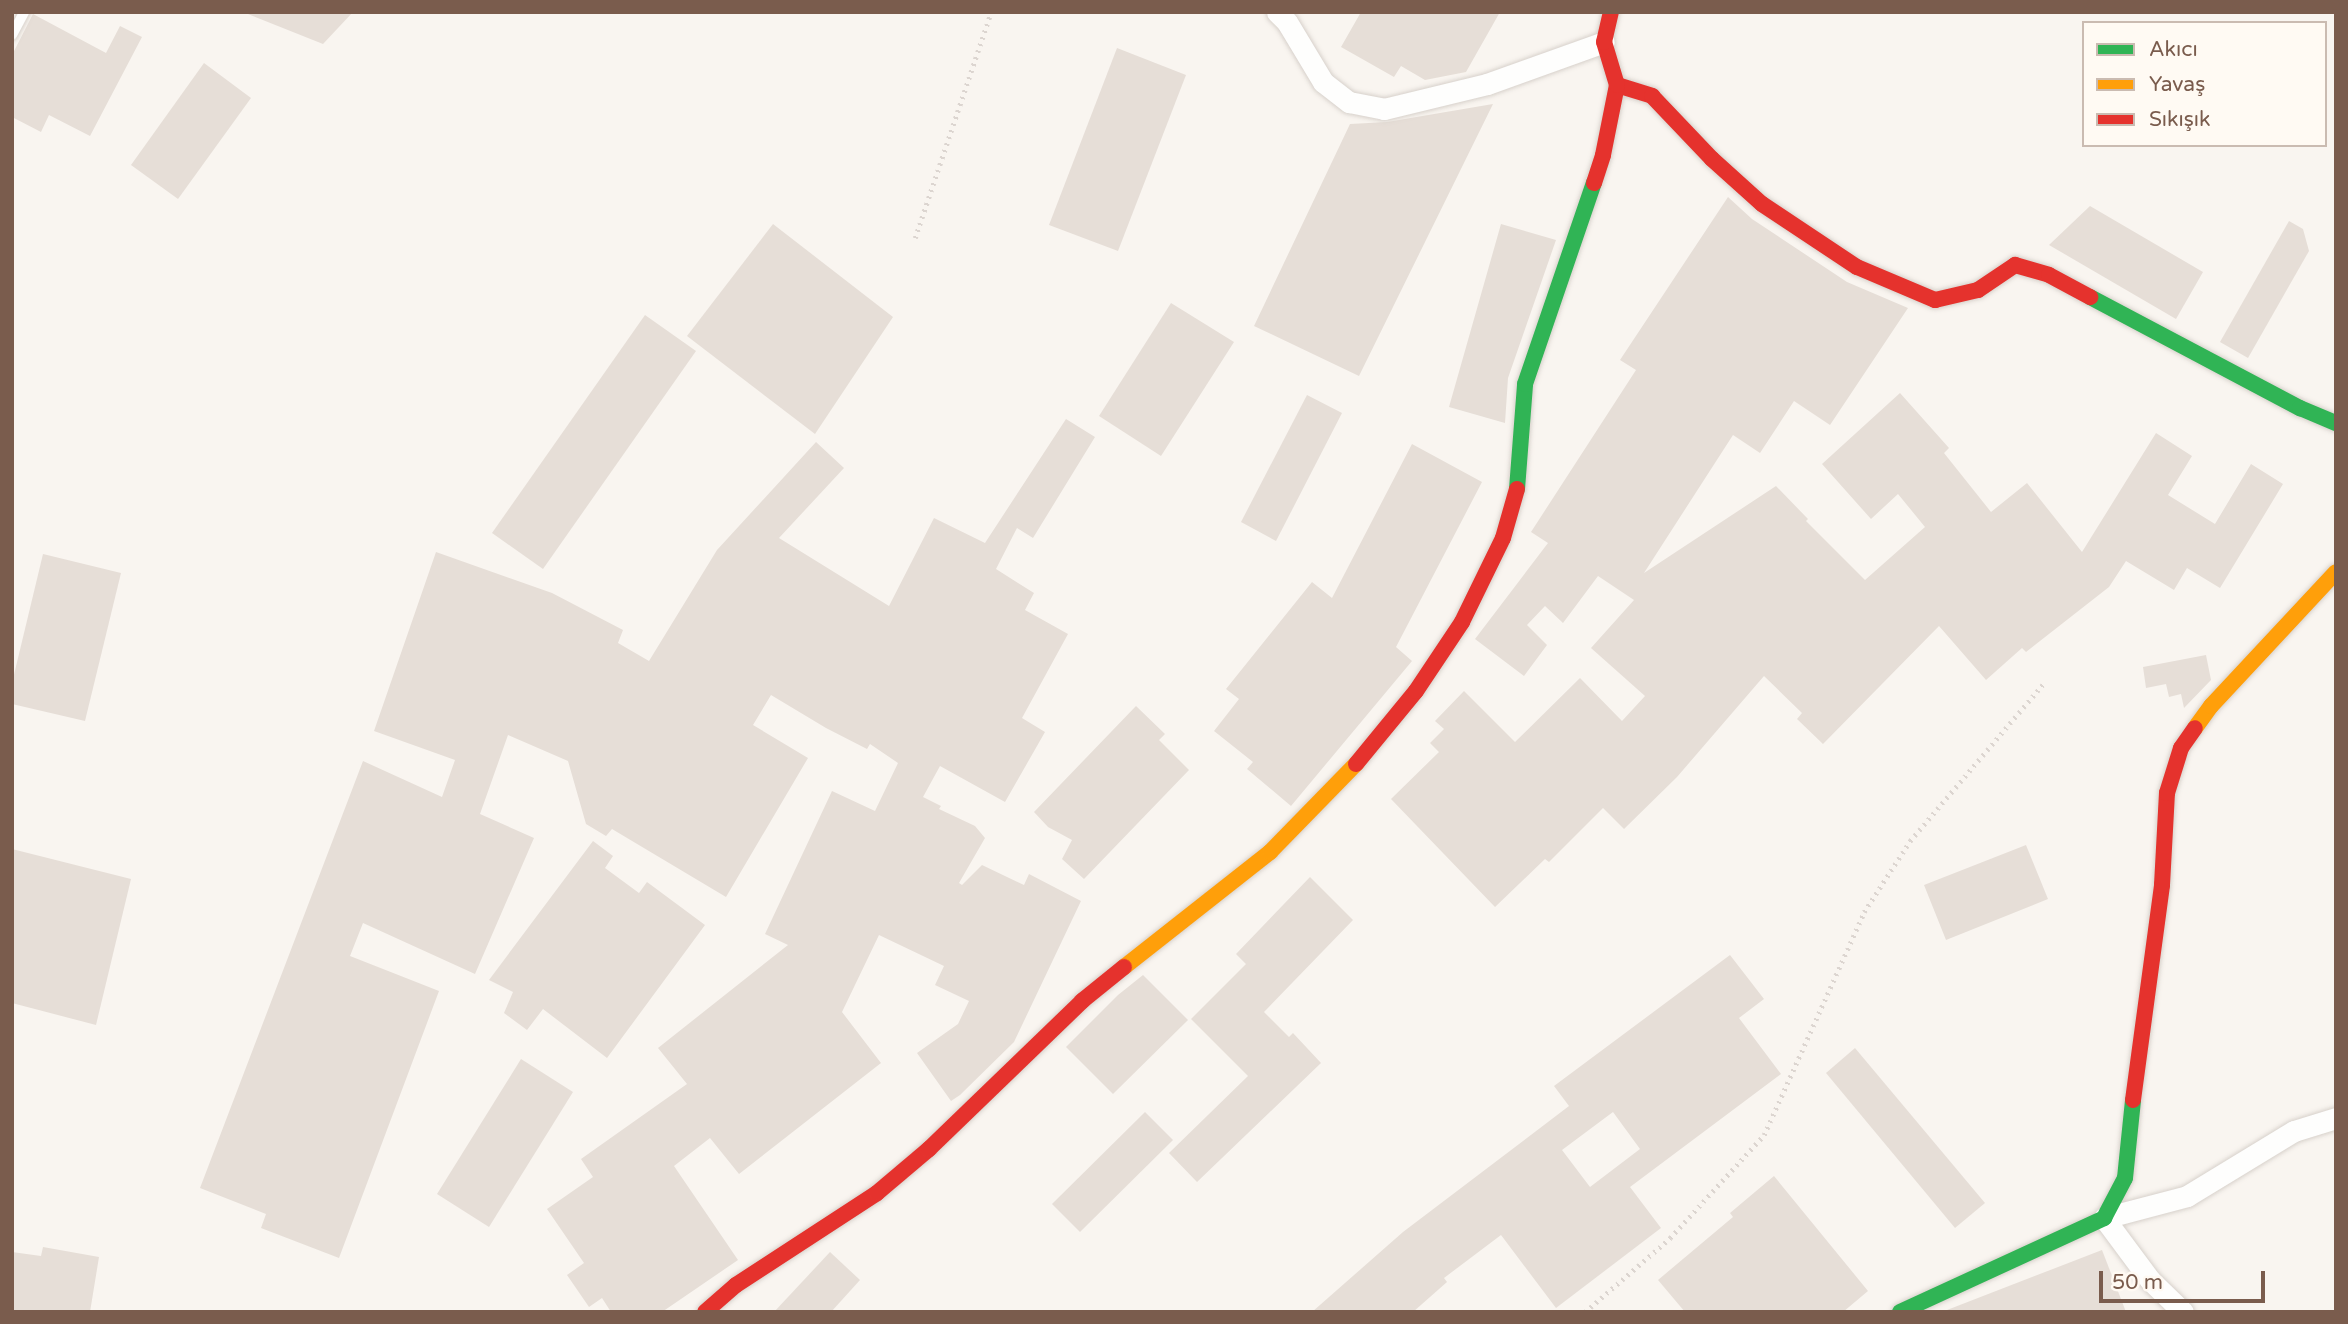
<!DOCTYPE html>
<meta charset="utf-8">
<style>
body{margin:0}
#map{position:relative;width:2348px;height:1324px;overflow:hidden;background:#f9f5f0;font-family:"Varela Round",sans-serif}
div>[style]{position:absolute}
.building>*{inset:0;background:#e6ded7}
.path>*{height:4.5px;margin-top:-2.25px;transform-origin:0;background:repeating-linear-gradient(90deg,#dcd5d0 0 2px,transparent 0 7px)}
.roads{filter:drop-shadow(0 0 2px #d7d1cb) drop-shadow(0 0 2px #d7d1cb)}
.lane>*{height:10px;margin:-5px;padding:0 5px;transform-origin:5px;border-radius:5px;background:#fefefd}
.street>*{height:21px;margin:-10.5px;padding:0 10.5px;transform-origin:10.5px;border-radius:10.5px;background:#fefefd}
.fast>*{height:16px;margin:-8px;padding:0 8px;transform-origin:8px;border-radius:8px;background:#30b455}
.slow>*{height:16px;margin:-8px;padding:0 8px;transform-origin:8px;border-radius:8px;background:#ff9f0a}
.jam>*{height:16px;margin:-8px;padding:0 8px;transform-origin:8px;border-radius:8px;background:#e5322d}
span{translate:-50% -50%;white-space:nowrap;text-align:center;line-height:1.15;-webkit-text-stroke:7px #fffaf3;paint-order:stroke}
.frame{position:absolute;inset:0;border:14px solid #7a5c4d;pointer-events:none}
.legend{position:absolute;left:2082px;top:21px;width:245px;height:126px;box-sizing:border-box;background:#fffaf3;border:2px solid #cabbb1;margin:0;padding:9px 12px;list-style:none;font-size:21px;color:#7a5c4d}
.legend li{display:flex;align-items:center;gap:14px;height:35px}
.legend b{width:35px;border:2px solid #cabbb1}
.scale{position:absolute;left:2099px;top:1271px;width:166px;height:32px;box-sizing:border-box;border:4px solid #7a5c4d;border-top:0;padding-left:9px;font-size:21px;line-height:24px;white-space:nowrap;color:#7a5c4d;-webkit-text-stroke:5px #fffaf3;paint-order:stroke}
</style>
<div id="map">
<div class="building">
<div style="clip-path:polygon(243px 12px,353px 12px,323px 44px)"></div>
<div style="clip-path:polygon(1361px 12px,1500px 12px,1466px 72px,1425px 80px,1401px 66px,1394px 77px,1341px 47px)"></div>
<div style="clip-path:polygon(33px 14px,106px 53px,120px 26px,142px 37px,90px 136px,49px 115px,41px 132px,12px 117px,12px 55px)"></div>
<div style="clip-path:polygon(1117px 48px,1186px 75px,1118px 251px,1049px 225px)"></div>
<div style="clip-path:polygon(204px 63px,251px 98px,178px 199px,131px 165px)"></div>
<div style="clip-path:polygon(1493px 104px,1359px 376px,1254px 326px,1350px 124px,1387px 122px)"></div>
<div style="clip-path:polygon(1728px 197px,1752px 219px,1847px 282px,1908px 308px,1830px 425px,1794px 401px,1760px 453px,1733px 435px,1644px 573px,1776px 486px,1808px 519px,1806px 521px,1865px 580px,1925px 527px,1898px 494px,1871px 519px,1822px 464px,1900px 393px,1949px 448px,1944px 453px,1991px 512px,2027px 483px,2082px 552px,2156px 433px,2192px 456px,2168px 495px,2215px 524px,2251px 464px,2283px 484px,2220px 588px,2187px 568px,2174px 590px,2126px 561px,2109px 587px,2026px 652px,2022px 648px,1986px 680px,1939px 626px,1823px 744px,1797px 719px,1802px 713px,1764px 676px,1677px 777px,1624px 829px,1603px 808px,1549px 862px,1545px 859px,1495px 907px,1391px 799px,1439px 752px,1430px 743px,1444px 729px,1435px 721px,1464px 691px,1515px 742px,1580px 678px,1622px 721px,1645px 696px,1591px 648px,1634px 600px,1598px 576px,1563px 623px,1545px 606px,1527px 625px,1547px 645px,1524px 676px,1475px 639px,1548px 543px,1531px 532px,1636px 370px,1620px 360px)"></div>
<div style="clip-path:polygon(2090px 206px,2203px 272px,2176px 319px,2049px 245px)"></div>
<div style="clip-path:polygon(2289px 221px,2303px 229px,2309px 251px,2248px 358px,2220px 342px)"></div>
<div style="clip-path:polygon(773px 224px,893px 317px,815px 434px,687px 336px)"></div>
<div style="clip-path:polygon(1501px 224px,1556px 240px,1508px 378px,1505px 423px,1449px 407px)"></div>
<div style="clip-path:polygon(1171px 303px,1234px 342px,1161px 456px,1099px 416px)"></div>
<div style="clip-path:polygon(645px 315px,696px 351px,543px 569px,492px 533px)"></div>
<div style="clip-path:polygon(1307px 395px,1342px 413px,1276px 541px,1241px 522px)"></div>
<div style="clip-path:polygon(1066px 419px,1095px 437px,1033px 538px,1017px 528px,996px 569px,1034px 593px,1025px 610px,1068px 634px,1022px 718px,1045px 732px,1005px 802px,940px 766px,923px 797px,941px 806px,939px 809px,975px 826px,985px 838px,959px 883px,962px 885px,982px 865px,1024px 885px,1029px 874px,1081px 901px,1014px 1042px,960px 1095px,951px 1101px,917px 1053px,958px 1024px,969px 1001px,935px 985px,944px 966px,879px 935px,842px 1012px,881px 1063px,739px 1174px,710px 1138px,674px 1166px,738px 1260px,662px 1312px,611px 1312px,602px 1298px,589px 1307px,567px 1275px,584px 1263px,547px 1209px,593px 1177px,581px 1159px,687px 1084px,658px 1048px,788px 945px,765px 934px,832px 791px,875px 811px,898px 763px,870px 744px,867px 749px,826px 728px,771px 695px,753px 725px,808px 758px,726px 897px,612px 829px,606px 836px,586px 824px,568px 761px,508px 735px,480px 814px,534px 838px,475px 974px,363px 923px,350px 956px,439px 991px,339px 1258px,261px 1228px,266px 1214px,200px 1188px,363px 761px,442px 797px,455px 760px,374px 731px,436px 552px,552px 593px,623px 630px,618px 643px,649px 661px,717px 550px,816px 442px,844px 468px,779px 538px,889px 606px,934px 518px,985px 543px)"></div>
<div style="clip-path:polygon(1412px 444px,1482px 482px,1396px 647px,1412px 661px,1291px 806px,1247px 769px,1253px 762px,1214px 731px,1239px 699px,1226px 689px,1312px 582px,1332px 598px)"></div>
<div style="clip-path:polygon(43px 554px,121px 573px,85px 721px,12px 704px,12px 683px)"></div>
<div style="clip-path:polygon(2206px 655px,2211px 680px,2184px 708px,2181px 694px,2169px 697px,2166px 684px,2146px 688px,2143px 667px)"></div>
<div style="clip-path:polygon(1136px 706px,1165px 734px,1159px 740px,1189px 770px,1084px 879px,1062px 859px,1072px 840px,1048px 827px,1034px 812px)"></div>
<div style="clip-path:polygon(593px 841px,613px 856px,605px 868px,639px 893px,647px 882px,705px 925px,607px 1058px,543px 1009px,527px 1030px,504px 1013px,513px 992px,489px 980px)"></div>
<div style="clip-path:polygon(2026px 845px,2048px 899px,1946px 940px,1924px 885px)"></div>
<div style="clip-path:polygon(12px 849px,131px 879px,96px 1025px,12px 1003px)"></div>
<div style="clip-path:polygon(1310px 877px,1353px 920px,1264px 1012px,1289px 1037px,1293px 1033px,1321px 1063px,1197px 1182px,1169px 1153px,1248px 1076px,1191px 1019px,1246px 964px,1236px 954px)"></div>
<div style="clip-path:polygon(evenodd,1730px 955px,1764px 999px,1739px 1018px,1781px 1074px,1630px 1187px,1661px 1228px,1556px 1308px,1501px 1235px,1444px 1278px,1447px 1282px,1413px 1312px,1312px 1312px,1403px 1232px,1569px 1106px,1554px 1086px,1730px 955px,1613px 1112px,1640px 1149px,1590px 1187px,1562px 1150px,1613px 1112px)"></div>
<div style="clip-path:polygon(1143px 975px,1188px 1020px,1113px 1094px,1066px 1047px,1118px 995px)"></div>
<div style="clip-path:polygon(1855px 1048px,1985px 1203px,1955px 1228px,1826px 1073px)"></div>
<div style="clip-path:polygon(521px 1059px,573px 1092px,489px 1227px,437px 1194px)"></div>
<div style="clip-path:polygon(1145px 1112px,1173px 1140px,1080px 1232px,1052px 1204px)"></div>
<div style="clip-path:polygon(1774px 1176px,1868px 1291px,1843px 1312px,1685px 1312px,1658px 1280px,1733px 1217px,1730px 1213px)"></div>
<div style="clip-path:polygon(43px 1247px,99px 1257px,90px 1312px,12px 1312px,12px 1252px,41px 1256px)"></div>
<div style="clip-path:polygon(2102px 1250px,2126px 1312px,1947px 1312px,1947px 1310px)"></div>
<div style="clip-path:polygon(830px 1252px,860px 1280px,831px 1312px,774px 1312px)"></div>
</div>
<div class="path">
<div style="left:915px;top:238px;width:238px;rotate:-71.4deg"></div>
<div style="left:1585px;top:1312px;width:113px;rotate:-41deg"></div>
<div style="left:1670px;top:1238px;width:139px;rotate:-47.6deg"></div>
<div style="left:1764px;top:1135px;width:244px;rotate:-65.8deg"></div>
<div style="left:1864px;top:912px;width:85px;rotate:-57.1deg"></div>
<div style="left:1910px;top:841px;width:206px;rotate:-49.7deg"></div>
</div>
<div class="roads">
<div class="lane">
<div style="left:12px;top:35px;width:26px;rotate:-62deg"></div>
</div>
<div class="street">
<div style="left:1277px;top:12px;width:14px;rotate:45deg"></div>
<div style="left:1287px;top:22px;width:70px;rotate:59deg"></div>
<div style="left:1323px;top:82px;width:33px;rotate:38deg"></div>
<div style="left:1349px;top:102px;width:36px;rotate:11deg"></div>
<div style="left:1384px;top:109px;width:106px;rotate:-13.6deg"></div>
<div style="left:1487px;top:84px;width:124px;rotate:-19.7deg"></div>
<div style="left:2183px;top:1312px;width:46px;rotate:-135.9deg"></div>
<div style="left:2150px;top:1280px;width:77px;rotate:-126.6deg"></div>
<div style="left:2104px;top:1218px;width:86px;rotate:-14.8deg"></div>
<div style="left:2187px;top:1196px;width:125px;rotate:-31.3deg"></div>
<div style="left:2294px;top:1131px;width:44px;rotate:-17.2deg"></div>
</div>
<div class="fast">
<div style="left:2090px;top:297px;width:238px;rotate:27.9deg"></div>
<div style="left:2300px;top:408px;width:39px;rotate:23deg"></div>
<div style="left:1517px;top:489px;width:105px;rotate:-85.6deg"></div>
<div style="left:1525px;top:384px;width:213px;rotate:-71.1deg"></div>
<div style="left:1900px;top:1312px;width:225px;rotate:-24.7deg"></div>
<div style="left:2104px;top:1218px;width:45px;rotate:-62.3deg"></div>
<div style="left:2125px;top:1178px;width:78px;rotate:-84.1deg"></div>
</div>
<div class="slow">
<div style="left:2195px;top:728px;width:27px;rotate:-54deg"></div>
<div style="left:2211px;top:706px;width:183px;rotate:-47deg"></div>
<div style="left:1124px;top:967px;width:186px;rotate:-38.2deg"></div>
<div style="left:1270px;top:852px;width:123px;rotate:-45.7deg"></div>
</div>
<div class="jam">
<div style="left:1617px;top:85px;width:37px;rotate:17deg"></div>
<div style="left:1652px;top:96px;width:87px;rotate:46.4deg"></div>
<div style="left:1712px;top:159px;width:67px;rotate:42deg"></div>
<div style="left:1762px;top:204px;width:114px;rotate:33.6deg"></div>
<div style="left:1857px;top:267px;width:85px;rotate:22.9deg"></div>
<div style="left:1935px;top:300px;width:44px;rotate:-13.1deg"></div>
<div style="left:1978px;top:290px;width:45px;rotate:-34deg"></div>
<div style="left:2015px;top:265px;width:35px;rotate:16deg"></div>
<div style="left:2049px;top:275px;width:47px;rotate:28.2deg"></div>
<div style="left:1594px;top:183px;width:29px;rotate:-72deg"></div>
<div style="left:1603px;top:155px;width:71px;rotate:-78.7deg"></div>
<div style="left:1617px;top:85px;width:45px;rotate:-106.8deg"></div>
<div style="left:1604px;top:42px;width:31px;rotate:-77deg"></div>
<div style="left:1356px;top:764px;width:94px;rotate:-50.6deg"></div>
<div style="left:1416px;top:691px;width:83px;rotate:-56.3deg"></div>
<div style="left:1462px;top:622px;width:93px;rotate:-64deg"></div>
<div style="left:1503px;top:538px;width:51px;rotate:-74.1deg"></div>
<div style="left:2133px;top:1100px;width:217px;rotate:-82.3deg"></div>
<div style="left:2162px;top:885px;width:92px;rotate:-86.9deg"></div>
<div style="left:2167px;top:793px;width:47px;rotate:-72.7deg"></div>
<div style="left:2181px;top:748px;width:24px;rotate:-55deg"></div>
<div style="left:705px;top:1312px;width:41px;rotate:-41.1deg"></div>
<div style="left:736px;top:1285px;width:168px;rotate:-33.1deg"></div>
<div style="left:877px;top:1193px;width:68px;rotate:-40.2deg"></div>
<div style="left:929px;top:1149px;width:213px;rotate:-44deg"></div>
<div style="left:1082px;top:1001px;width:54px;rotate:-39deg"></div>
</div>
</div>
<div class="frame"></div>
<ul class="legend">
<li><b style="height:9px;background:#30b455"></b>Akıcı</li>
<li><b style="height:9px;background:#ff9f0a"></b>Yavaş</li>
<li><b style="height:9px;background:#e5322d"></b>Sıkışık</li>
</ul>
<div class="scale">50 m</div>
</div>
